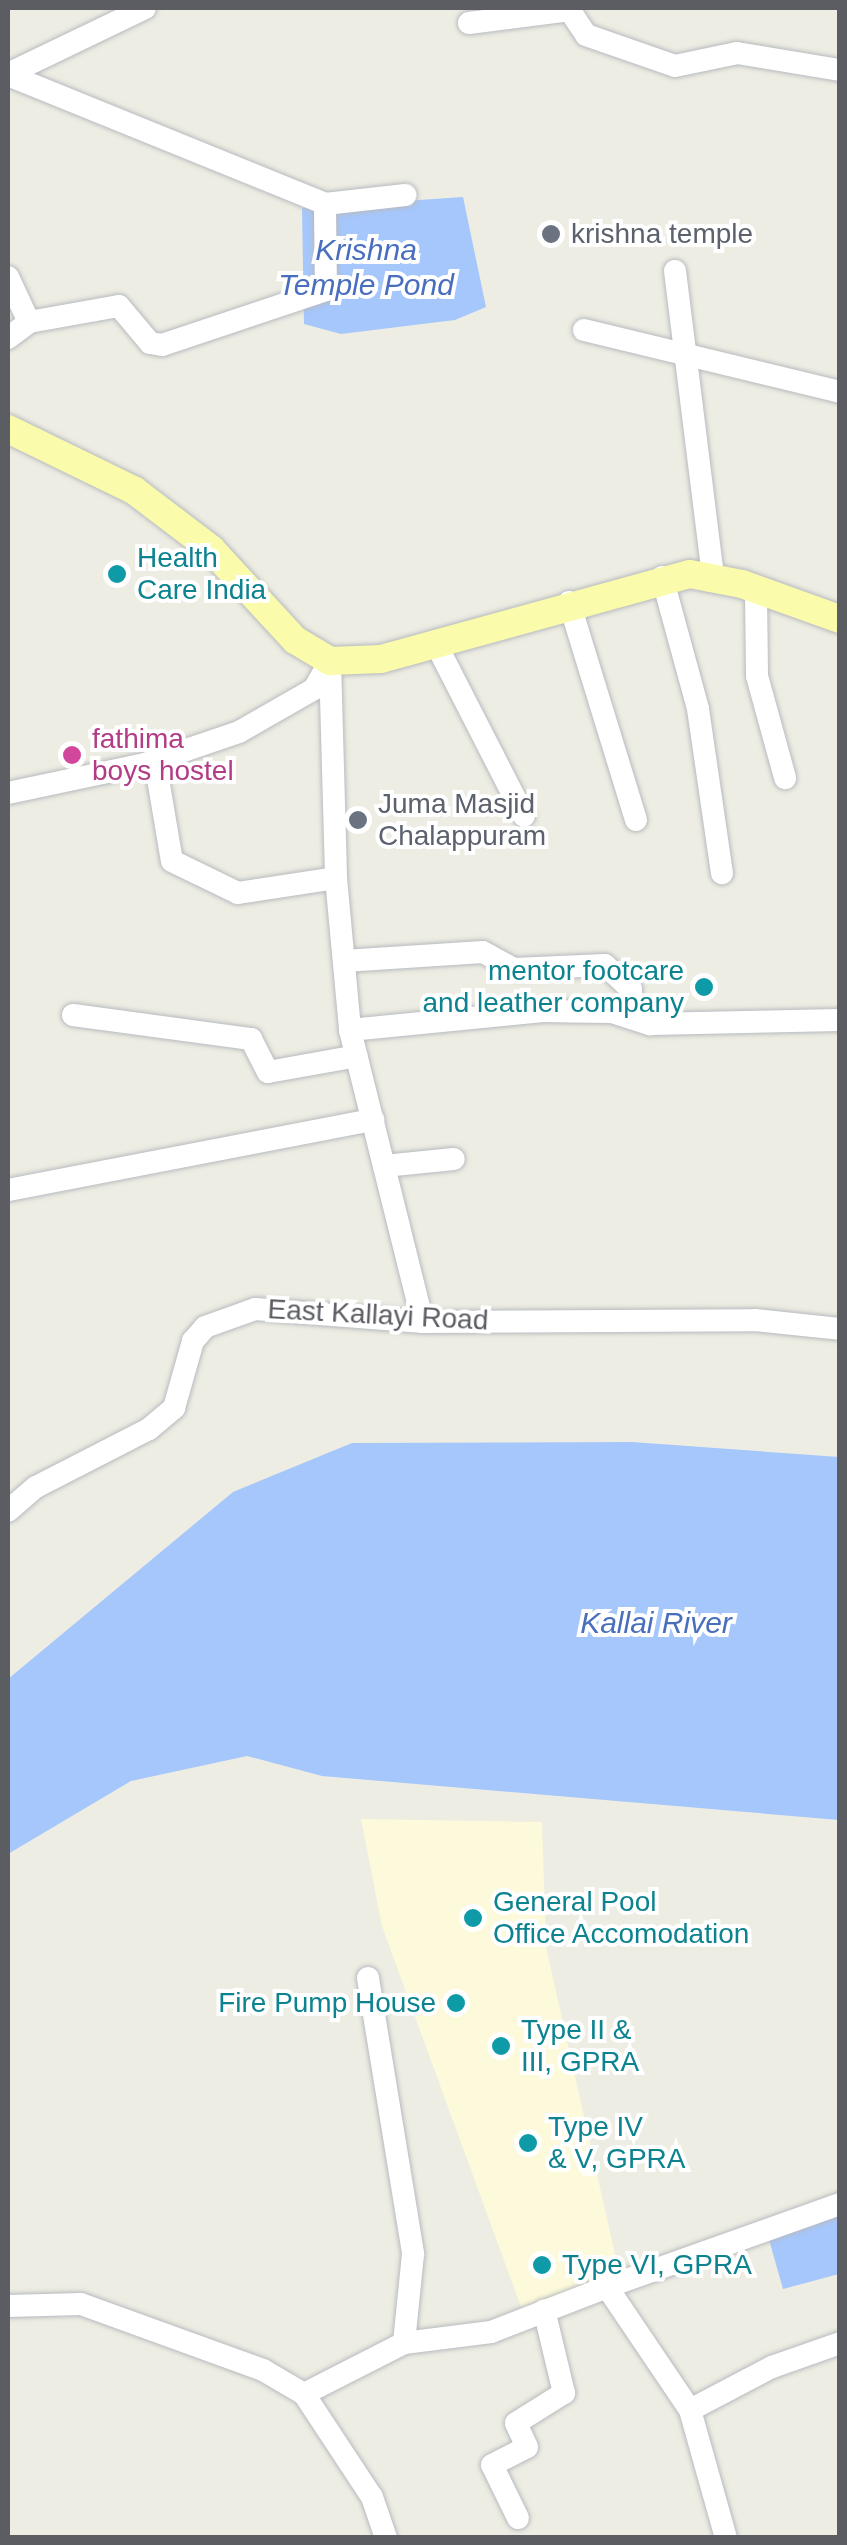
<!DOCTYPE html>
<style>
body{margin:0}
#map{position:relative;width:847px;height:2545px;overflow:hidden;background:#edede3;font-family:Arial,sans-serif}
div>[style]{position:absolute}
.commercial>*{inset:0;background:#fcfada}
.water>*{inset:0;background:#a6c7fb}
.roads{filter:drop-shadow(0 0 2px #b8babf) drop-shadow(0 0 2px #b8babf)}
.minor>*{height:22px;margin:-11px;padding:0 11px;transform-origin:11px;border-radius:11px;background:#fff}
.major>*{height:28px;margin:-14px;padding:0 14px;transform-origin:14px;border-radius:14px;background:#fafbab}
.dots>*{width:28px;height:28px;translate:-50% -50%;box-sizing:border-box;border:5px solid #fff;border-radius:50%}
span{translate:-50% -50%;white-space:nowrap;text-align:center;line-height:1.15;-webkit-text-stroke:8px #fff;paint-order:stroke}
.worship-label{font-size:28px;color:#5b616d}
.left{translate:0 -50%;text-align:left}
.culture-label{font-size:28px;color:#0d838f}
.right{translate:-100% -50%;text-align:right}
.hotel-label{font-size:28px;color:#b23c85}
.street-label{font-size:28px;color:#5b5d63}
.water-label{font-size:30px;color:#496ebd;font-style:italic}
.frame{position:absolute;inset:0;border:10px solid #5b5d63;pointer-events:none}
</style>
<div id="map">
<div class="commercial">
<div style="clip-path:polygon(361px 1819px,542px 1822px,546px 1947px,619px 2272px,522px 2310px,382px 1926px)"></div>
</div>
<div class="water">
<div style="clip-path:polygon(463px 197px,486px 307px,455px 320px,341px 334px,304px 324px,302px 208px)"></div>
<div style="clip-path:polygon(632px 1442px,839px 1457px,839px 1820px,322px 1776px,247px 1756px,131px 1781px,8px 1854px,8px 1679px,233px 1492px,352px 1443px)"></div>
<div style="clip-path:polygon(839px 2212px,839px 2274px,783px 2289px,768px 2236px)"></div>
</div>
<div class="roads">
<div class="minor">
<div style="left:568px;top:8px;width:32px;rotate:56deg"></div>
<div style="left:586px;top:35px;width:94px;rotate:19.2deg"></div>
<div style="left:675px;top:66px;width:63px;rotate:-11.8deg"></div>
<div style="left:737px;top:53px;width:104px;rotate:9.4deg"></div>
<div style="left:469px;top:23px;width:102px;rotate:-7.3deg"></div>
<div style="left:8px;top:74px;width:152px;rotate:-25.7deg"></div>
<div style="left:8px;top:75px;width:342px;rotate:22.1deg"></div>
<div style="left:325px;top:204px;width:81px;rotate:-6.4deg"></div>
<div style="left:675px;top:271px;width:308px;rotate:82.9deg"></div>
<div style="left:8px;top:277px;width:50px;rotate:65deg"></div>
<div style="left:584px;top:330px;width:263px;rotate:13.6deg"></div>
<div style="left:8px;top:338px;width:26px;rotate:-37deg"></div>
<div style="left:29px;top:322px;width:91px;rotate:-10.1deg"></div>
<div style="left:119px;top:306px;width:48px;rotate:50deg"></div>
<div style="left:150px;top:343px;width:12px;rotate:9deg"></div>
<div style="left:162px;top:345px;width:173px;rotate:-18.5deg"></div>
<div style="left:326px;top:290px;width:86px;rotate:-90.7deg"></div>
<div style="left:662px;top:577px;width:137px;rotate:74.7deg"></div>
<div style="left:698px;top:709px;width:166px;rotate:81.7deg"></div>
<div style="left:756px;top:592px;width:84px;rotate:89.3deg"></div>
<div style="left:757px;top:676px;width:106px;rotate:74.6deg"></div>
<div style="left:569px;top:602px;width:228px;rotate:72.9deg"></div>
<div style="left:436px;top:644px;width:193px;rotate:62.9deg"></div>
<div style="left:330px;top:661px;width:217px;rotate:88.4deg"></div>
<div style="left:336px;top:878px;width:153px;rotate:84.7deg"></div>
<div style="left:350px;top:1030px;width:301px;rotate:76deg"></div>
<div style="left:155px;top:761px;width:101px;rotate:80.4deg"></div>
<div style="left:172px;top:861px;width:73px;rotate:25.9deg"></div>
<div style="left:238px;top:893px;width:99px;rotate:-8.7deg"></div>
<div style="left:8px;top:793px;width:140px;rotate:-12deg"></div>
<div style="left:145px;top:764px;width:99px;rotate:-18.8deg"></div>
<div style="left:239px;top:732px;width:86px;rotate:-29.8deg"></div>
<div style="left:314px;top:689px;width:32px;rotate:-60deg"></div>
<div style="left:344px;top:961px;width:139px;rotate:-3.7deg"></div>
<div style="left:483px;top:952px;width:35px;rotate:29deg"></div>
<div style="left:514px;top:969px;width:91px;rotate:-2.5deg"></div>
<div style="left:605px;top:965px;width:35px;rotate:43deg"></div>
<div style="left:631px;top:989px;width:29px;rotate:88deg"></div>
<div style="left:73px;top:1015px;width:180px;rotate:7.7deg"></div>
<div style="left:251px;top:1039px;width:37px;rotate:63deg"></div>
<div style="left:268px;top:1072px;width:90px;rotate:-10.2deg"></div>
<div style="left:350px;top:1030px;width:194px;rotate:-5.6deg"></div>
<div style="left:543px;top:1011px;width:69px;rotate:0.8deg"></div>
<div style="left:612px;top:1012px;width:40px;rotate:18deg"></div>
<div style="left:650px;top:1024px;width:190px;rotate:-1.2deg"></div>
<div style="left:384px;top:1166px;width:70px;rotate:-5.7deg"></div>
<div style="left:8px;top:1190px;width:372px;rotate:-10.9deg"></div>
<div style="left:8px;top:1511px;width:37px;rotate:-41deg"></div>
<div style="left:36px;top:1487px;width:127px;rotate:-27.2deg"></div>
<div style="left:149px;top:1429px;width:33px;rotate:-40deg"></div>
<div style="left:174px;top:1408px;width:70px;rotate:-74.2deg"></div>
<div style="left:193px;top:1341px;width:18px;rotate:-49deg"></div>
<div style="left:205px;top:1327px;width:53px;rotate:-19.8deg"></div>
<div style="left:255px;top:1309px;width:169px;rotate:4.4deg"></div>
<div style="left:423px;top:1322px;width:332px;rotate:-0.3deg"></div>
<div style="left:755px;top:1320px;width:85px;rotate:6deg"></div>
<div style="left:368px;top:1978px;width:280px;rotate:80.7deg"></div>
<div style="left:413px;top:2254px;width:89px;rotate:95.8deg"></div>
<div style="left:607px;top:2287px;width:247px;rotate:-19.6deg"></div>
<div style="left:8px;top:2306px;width:73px;rotate:-1.6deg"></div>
<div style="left:81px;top:2304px;width:194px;rotate:19.9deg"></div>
<div style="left:263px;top:2370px;width:48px;rotate:30.3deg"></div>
<div style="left:304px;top:2394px;width:112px;rotate:-27deg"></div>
<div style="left:404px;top:2343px;width:88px;rotate:-7.2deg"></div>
<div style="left:491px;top:2332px;width:124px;rotate:-21.2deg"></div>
<div style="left:607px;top:2287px;width:148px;rotate:56deg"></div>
<div style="left:690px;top:2410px;width:93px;rotate:-27.7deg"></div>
<div style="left:772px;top:2367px;width:72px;rotate:-19.4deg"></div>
<div style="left:304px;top:2394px;width:123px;rotate:56.6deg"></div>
<div style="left:372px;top:2497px;width:43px;rotate:71.1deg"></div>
<div style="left:690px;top:2410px;width:133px;rotate:74.3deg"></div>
<div style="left:518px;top:2518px;width:59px;rotate:-116.1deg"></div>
<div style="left:492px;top:2465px;width:39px;rotate:-27deg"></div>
<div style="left:527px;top:2447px;width:26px;rotate:-115deg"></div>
<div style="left:516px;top:2423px;width:57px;rotate:-32deg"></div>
<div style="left:564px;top:2393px;width:85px;rotate:-103.5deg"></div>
</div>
<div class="major">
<div style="left:8px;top:429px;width:141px;rotate:26deg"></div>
<div style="left:135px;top:491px;width:96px;rotate:37.3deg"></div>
<div style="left:211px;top:549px;width:124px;rotate:47.3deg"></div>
<div style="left:295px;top:640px;width:41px;rotate:31deg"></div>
<div style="left:330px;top:661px;width:51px;rotate:-2.2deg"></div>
<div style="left:381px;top:659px;width:320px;rotate:-15.4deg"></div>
<div style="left:690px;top:574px;width:53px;rotate:10.9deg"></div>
<div style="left:742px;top:584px;width:104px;rotate:19.7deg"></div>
</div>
</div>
<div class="dots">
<div style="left:551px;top:234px;background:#6b7280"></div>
<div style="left:117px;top:574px;background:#0f9aa8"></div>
<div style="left:72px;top:755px;background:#d1479c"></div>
<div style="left:358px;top:820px;background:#6b7280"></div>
<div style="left:704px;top:987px;background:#0f9aa8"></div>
<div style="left:473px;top:1918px;background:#0f9aa8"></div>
<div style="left:456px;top:2003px;background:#0f9aa8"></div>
<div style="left:501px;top:2046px;background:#0f9aa8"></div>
<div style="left:528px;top:2143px;background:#0f9aa8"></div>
<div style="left:542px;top:2265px;background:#0f9aa8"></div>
</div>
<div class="worship-label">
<span class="left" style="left:571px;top:234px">krishna temple</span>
<span class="left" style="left:378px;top:820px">Juma Masjid<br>Chalappuram</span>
</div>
<div class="culture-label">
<span class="left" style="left:137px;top:574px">Health<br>Care India</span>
<span class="right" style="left:684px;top:987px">mentor footcare<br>and leather company</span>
<span class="left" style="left:493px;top:1918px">General Pool<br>Office Accomodation</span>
<span class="right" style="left:436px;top:2003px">Fire Pump House</span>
<span class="left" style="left:521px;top:2046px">Type II &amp;<br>III, GPRA</span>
<span class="left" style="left:548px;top:2143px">Type IV<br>&amp; V, GPRA</span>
<span class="left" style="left:562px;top:2265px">Type VI, GPRA</span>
</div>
<div class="hotel-label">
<span class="left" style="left:92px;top:755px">fathima<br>boys hostel</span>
</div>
<div class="street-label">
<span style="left:378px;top:1315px;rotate:3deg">East Kallayi Road</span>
</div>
<div class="water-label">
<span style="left:366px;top:267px">Krishna<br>Temple Pond</span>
<span style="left:656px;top:1623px">Kallai River</span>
</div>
<div class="frame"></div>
</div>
